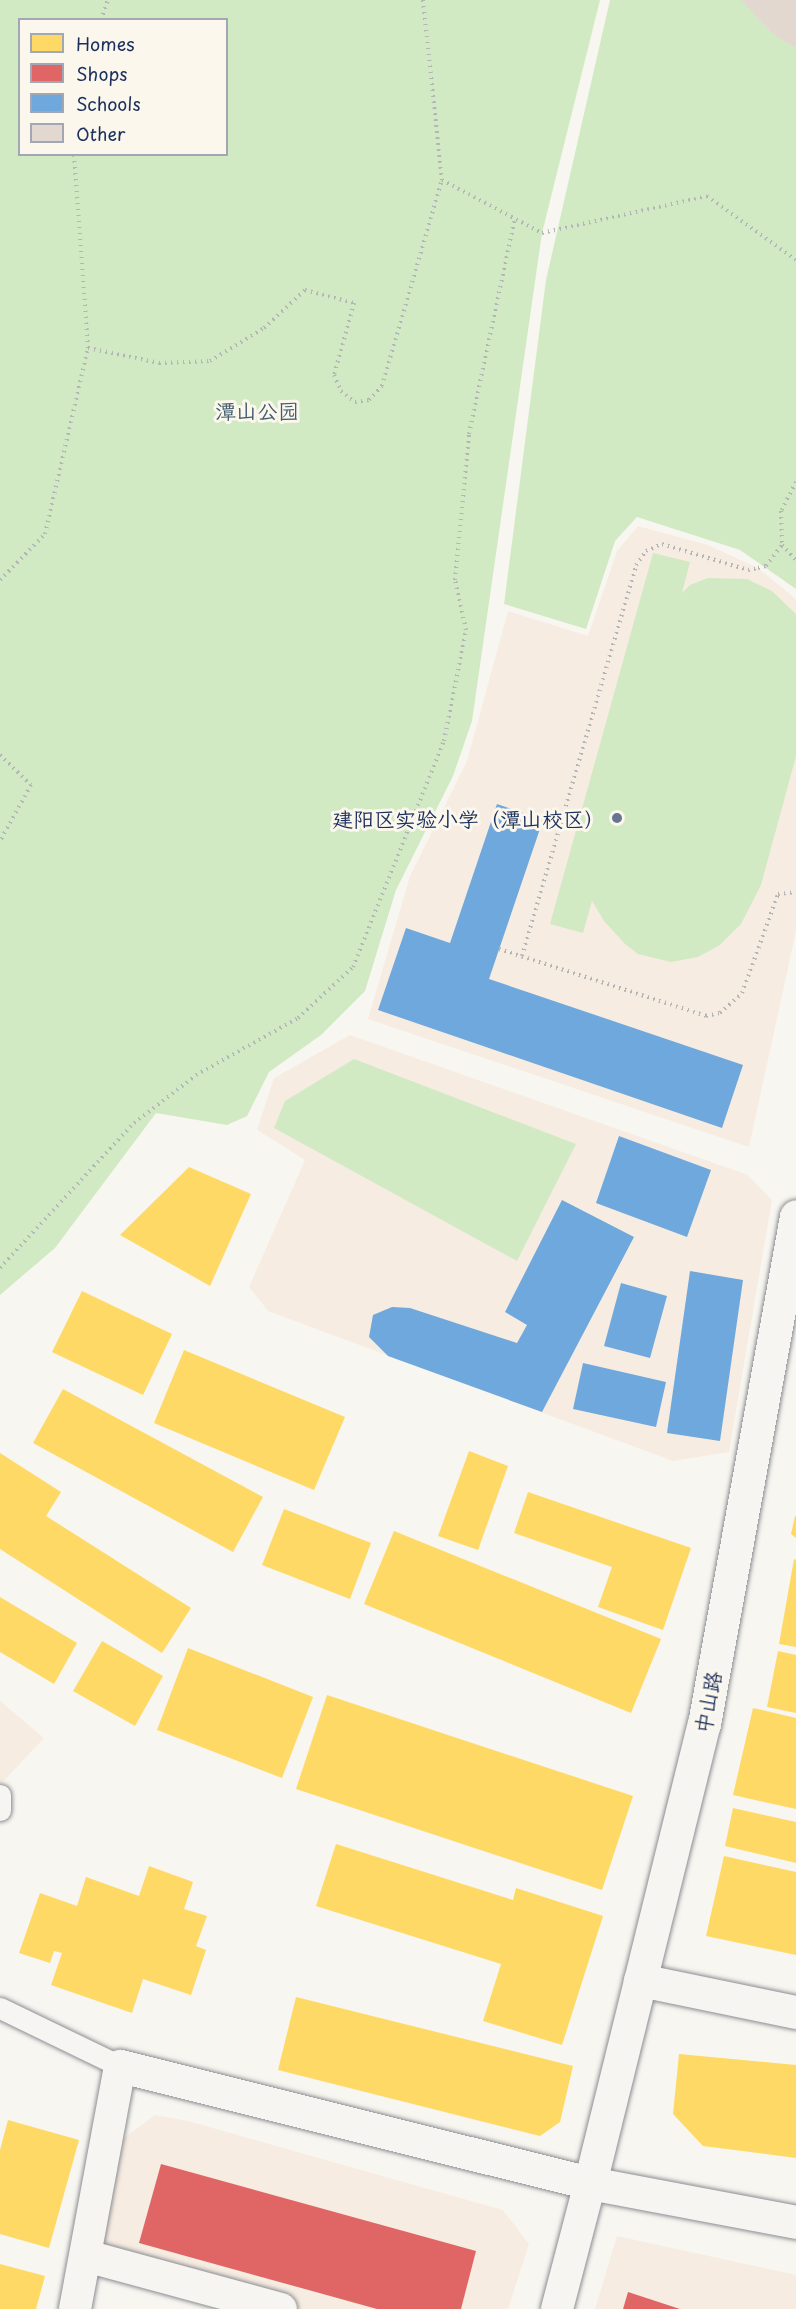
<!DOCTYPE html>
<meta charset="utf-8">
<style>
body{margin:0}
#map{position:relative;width:796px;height:2309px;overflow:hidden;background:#f8f6f0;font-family:"Playpen Sans","LXGW WenKai TC",sans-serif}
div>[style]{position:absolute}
.built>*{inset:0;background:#f7ece1}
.green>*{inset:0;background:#d2eac3}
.homes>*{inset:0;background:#ffd966}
.shops>*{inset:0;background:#e06666}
.schools>*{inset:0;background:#6fa8dc}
.building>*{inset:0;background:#e3d8d0}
.path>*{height:4px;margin-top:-2px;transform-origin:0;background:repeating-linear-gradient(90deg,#b3b5b7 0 1.5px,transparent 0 6px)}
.roads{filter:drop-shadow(0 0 2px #8b8e94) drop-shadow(0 0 2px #8b8e94)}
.service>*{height:21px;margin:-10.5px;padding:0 10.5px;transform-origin:10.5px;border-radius:10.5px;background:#f6f5f1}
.pedestrian>*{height:32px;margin:-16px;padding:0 16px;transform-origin:16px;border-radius:16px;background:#f6f5f1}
.minor>*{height:33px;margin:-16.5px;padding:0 16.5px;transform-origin:16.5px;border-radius:16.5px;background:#f6f5f1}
.dots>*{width:16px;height:16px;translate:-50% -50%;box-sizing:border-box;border:3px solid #fbf7ec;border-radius:50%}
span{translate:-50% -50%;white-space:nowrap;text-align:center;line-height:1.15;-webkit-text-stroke:6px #fbf7ec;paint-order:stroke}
.park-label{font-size:21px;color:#415b6e}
.poi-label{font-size:21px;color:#1b2f5e}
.right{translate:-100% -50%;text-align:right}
.street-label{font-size:21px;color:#1b2f5e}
.legend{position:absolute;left:18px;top:18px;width:210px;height:138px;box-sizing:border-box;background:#fbf7ec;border:2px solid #a1a7b3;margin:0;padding:8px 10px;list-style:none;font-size:18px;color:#1b2f5e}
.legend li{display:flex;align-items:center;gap:12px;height:30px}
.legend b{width:30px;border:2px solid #a1a7b3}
</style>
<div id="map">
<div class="built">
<div style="clip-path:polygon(638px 526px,708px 545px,758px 568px,796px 599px,796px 931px,749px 1147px,368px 1019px,410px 876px,467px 761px,508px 611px,588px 636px,617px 551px)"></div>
<div style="clip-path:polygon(350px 1035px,748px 1175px,772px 1200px,729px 1452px,673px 1461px,268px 1311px,249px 1287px,305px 1160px,257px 1130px,274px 1078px)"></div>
<div style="clip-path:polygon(0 1701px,44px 1738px,0 1785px)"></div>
<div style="clip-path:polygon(155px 2115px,188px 2121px,503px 2210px,529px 2244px,508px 2309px,228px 2309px,97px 2257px,120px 2141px)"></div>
<div style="clip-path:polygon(617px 2236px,796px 2275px,796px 2309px,595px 2309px)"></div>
</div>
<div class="green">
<div style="clip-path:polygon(evenodd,0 0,600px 0,542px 233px,472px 721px,453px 776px,396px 890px,365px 991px,321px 1035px,269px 1072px,247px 1116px,227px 1125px,156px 1113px,55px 1248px,0 1295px,0 0,20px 20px,226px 20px,226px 154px,20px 154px,20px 20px)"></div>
<div style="clip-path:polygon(610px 0,796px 0,796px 589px,740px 550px,637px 517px,615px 541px,586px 629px,504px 604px,546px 280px)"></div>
<div style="clip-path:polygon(653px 553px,690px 562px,682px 593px,690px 585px,708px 578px,747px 579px,772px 591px,796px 614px,796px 756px,761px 885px,741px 924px,720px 945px,698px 957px,671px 962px,638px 954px,625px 944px,604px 921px,592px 901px,583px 933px,550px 924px)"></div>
<div style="clip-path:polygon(354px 1059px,576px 1144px,517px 1261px,274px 1128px,285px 1101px)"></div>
</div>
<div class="homes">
<div style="clip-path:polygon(189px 1167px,251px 1194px,210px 1286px,120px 1235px)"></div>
<div style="clip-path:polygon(82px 1291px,172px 1334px,143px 1395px,52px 1352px)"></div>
<div style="clip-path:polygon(184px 1350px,345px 1417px,314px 1490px,154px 1423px)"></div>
<div style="clip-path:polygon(63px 1389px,263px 1497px,233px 1552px,33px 1443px)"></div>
<div style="clip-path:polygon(469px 1451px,508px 1466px,478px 1550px,438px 1536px)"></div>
<div style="clip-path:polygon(0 1453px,61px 1492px,46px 1516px,191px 1608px,162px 1653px,0 1549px)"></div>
<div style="clip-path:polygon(528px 1492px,691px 1548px,663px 1630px,598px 1607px,612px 1567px,514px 1533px)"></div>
<div style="clip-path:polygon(284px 1509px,371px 1543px,350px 1599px,262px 1565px)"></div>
<div style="clip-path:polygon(795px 1516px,796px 1516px,796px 1538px,791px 1534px)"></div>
<div style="clip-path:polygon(394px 1531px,661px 1639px,631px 1713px,364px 1604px)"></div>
<div style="clip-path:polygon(794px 1559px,796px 1560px,796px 1647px,779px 1644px)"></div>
<div style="clip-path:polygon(0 1597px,77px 1643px,54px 1684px,0 1652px)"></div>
<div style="clip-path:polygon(102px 1641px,163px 1676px,135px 1726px,73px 1691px)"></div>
<div style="clip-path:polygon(188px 1648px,313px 1697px,282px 1778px,157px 1730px)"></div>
<div style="clip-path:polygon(778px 1651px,796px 1655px,796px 1713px,767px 1707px)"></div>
<div style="clip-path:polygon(327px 1695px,633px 1796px,602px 1890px,296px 1789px)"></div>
<div style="clip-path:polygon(753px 1708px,796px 1718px,796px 1809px,733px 1795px)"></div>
<div style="clip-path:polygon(733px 1808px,796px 1822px,796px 1863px,725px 1846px)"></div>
<div style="clip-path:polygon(336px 1844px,513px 1900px,516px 1888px,603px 1916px,562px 2045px,483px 2021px,501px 1964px,316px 1906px)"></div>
<div style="clip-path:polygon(724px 1856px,796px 1872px,796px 1955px,706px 1936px)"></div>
<div style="clip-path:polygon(149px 1866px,193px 1882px,184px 1909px,207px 1916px,196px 1946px,206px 1950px,191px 1995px,143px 1979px,132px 2013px,51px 1985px,62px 1953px,54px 1951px,50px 1963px,19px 1953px,40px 1893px,77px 1906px,86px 1877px,139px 1896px)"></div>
<div style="clip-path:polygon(296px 1997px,573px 2066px,560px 2122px,540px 2136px,278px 2070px)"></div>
<div style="clip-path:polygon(679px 2054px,796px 2065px,796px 2158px,703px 2146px,673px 2114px)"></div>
<div style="clip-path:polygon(8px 2120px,79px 2140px,49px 2248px,0 2234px,0 2150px)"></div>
<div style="clip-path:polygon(0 2264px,45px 2276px,36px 2309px,0 2309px)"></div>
</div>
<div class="shops">
<div style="clip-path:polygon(161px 2164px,476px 2251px,461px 2309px,377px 2309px,139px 2243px)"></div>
<div style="clip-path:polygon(628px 2292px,680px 2309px,623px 2309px)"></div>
</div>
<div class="schools">
<div style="clip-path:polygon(497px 804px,543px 820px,489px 979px,743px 1065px,722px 1128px,378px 1010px,406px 928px,450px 943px)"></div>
<div style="clip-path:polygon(619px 1136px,711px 1170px,687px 1237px,596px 1203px)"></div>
<div style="clip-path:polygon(562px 1200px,634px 1237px,542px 1412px,388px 1356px,369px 1337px,373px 1315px,392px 1307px,410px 1308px,517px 1343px,527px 1325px,505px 1312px)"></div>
<div style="clip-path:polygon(690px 1271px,743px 1280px,720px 1441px,667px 1433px)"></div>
<div style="clip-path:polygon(621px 1283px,667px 1296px,650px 1358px,604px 1346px)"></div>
<div style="clip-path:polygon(583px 1363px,666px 1382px,656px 1427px,573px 1409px)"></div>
</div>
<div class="building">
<div style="clip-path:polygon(741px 0,796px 0,796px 48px,773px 34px)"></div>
</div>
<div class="path">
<div style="left:423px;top:0;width:181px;rotate:84deg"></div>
<div style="left:442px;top:180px;width:113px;rotate:27.9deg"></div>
<div style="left:542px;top:233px;width:169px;rotate:-12.6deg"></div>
<div style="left:707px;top:196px;width:110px;rotate:35.7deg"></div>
<div style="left:101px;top:20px;width:21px;rotate:-71deg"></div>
<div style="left:88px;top:348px;width:73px;rotate:11.9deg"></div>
<div style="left:159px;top:363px;width:51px;rotate:-2.2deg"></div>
<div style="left:210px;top:361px;width:63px;rotate:-31.4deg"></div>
<div style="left:264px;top:328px;width:56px;rotate:-42.8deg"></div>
<div style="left:305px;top:290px;width:51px;rotate:14.9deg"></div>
<div style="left:354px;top:303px;width:75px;rotate:105.5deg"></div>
<div style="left:334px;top:375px;width:17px;rotate:66deg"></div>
<div style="left:341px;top:391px;width:18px;rotate:38deg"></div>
<div style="left:355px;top:402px;width:14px;rotate:-8deg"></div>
<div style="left:369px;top:400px;width:19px;rotate:-47deg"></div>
<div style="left:382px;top:386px;width:215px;rotate:-73.8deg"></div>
<div style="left:796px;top:482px;width:33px;rotate:117deg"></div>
<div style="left:781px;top:511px;width:34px;rotate:88deg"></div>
<div style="left:782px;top:545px;width:21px;rotate:47deg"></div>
<div style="left:0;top:580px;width:64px;rotate:-45.6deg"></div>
<div style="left:45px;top:534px;width:191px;rotate:-77deg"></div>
<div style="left:88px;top:348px;width:195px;rotate:-94.1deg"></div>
<div style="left:0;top:755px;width:43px;rotate:44.1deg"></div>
<div style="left:31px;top:785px;width:64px;rotate:119deg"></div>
<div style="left:499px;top:949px;width:218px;rotate:17.9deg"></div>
<div style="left:706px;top:1016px;width:14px;rotate:-12deg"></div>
<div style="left:720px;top:1013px;width:30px;rotate:-42deg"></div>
<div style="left:742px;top:993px;width:105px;rotate:-70deg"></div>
<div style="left:778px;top:894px;width:18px;rotate:-6deg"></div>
<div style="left:522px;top:956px;width:407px;rotate:-73.7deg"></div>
<div style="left:636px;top:565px;width:17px;rotate:-54deg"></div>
<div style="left:646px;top:551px;width:17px;rotate:-24deg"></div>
<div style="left:662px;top:544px;width:90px;rotate:16.8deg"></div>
<div style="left:748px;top:570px;width:10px;rotate:-11deg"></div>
<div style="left:758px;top:568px;width:8px;rotate:-14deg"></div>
<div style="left:766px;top:566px;width:26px;rotate:-53deg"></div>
<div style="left:0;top:1268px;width:197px;rotate:-47.3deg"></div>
<div style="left:134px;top:1123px;width:78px;rotate:-37.7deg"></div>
<div style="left:196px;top:1075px;width:117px;rotate:-29.2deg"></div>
<div style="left:298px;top:1018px;width:75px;rotate:-42.8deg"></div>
<div style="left:353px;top:967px;width:244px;rotate:-68.1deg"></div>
<div style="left:444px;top:741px;width:113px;rotate:-78.8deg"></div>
<div style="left:466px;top:630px;width:51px;rotate:-102.4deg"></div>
<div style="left:455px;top:580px;width:147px;rotate:-84.5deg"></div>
<div style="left:469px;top:434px;width:221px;rotate:-78deg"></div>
</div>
<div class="roads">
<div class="service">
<div style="left:0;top:1795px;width:15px;rotate:90deg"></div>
<div style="left:0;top:2008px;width:133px;rotate:25.8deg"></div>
</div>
<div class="pedestrian">
<div style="left:86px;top:2256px;width:202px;rotate:15.2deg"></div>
<div style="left:75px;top:2309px;width:247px;rotate:-79.5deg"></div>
<div style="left:557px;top:2309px;width:130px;rotate:-75.3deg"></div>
</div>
<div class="minor">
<div style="left:640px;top:1980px;width:159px;rotate:11.6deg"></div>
<div style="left:120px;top:2066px;width:484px;rotate:14deg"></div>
<div style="left:590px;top:2183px;width:210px;rotate:10.7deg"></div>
<div style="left:590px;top:2183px;width:473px;rotate:-76.1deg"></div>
<div style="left:704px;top:1724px;width:516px;rotate:-79.73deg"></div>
</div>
</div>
<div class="dots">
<div style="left:617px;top:818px;background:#687591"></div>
</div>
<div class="park-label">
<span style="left:257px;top:410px">潭山公园</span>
</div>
<div class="poi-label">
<span class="right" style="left:605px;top:818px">建阳区实验小学（潭山校区）</span>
</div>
<div class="street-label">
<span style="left:707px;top:1702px;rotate:-79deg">中山路</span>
</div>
<ul class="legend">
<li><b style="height:16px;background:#ffd966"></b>Homes</li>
<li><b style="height:16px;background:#e06666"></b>Shops</li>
<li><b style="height:16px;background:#6fa8dc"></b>Schools</li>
<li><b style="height:16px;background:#e3d8d0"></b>Other</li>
</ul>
</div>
